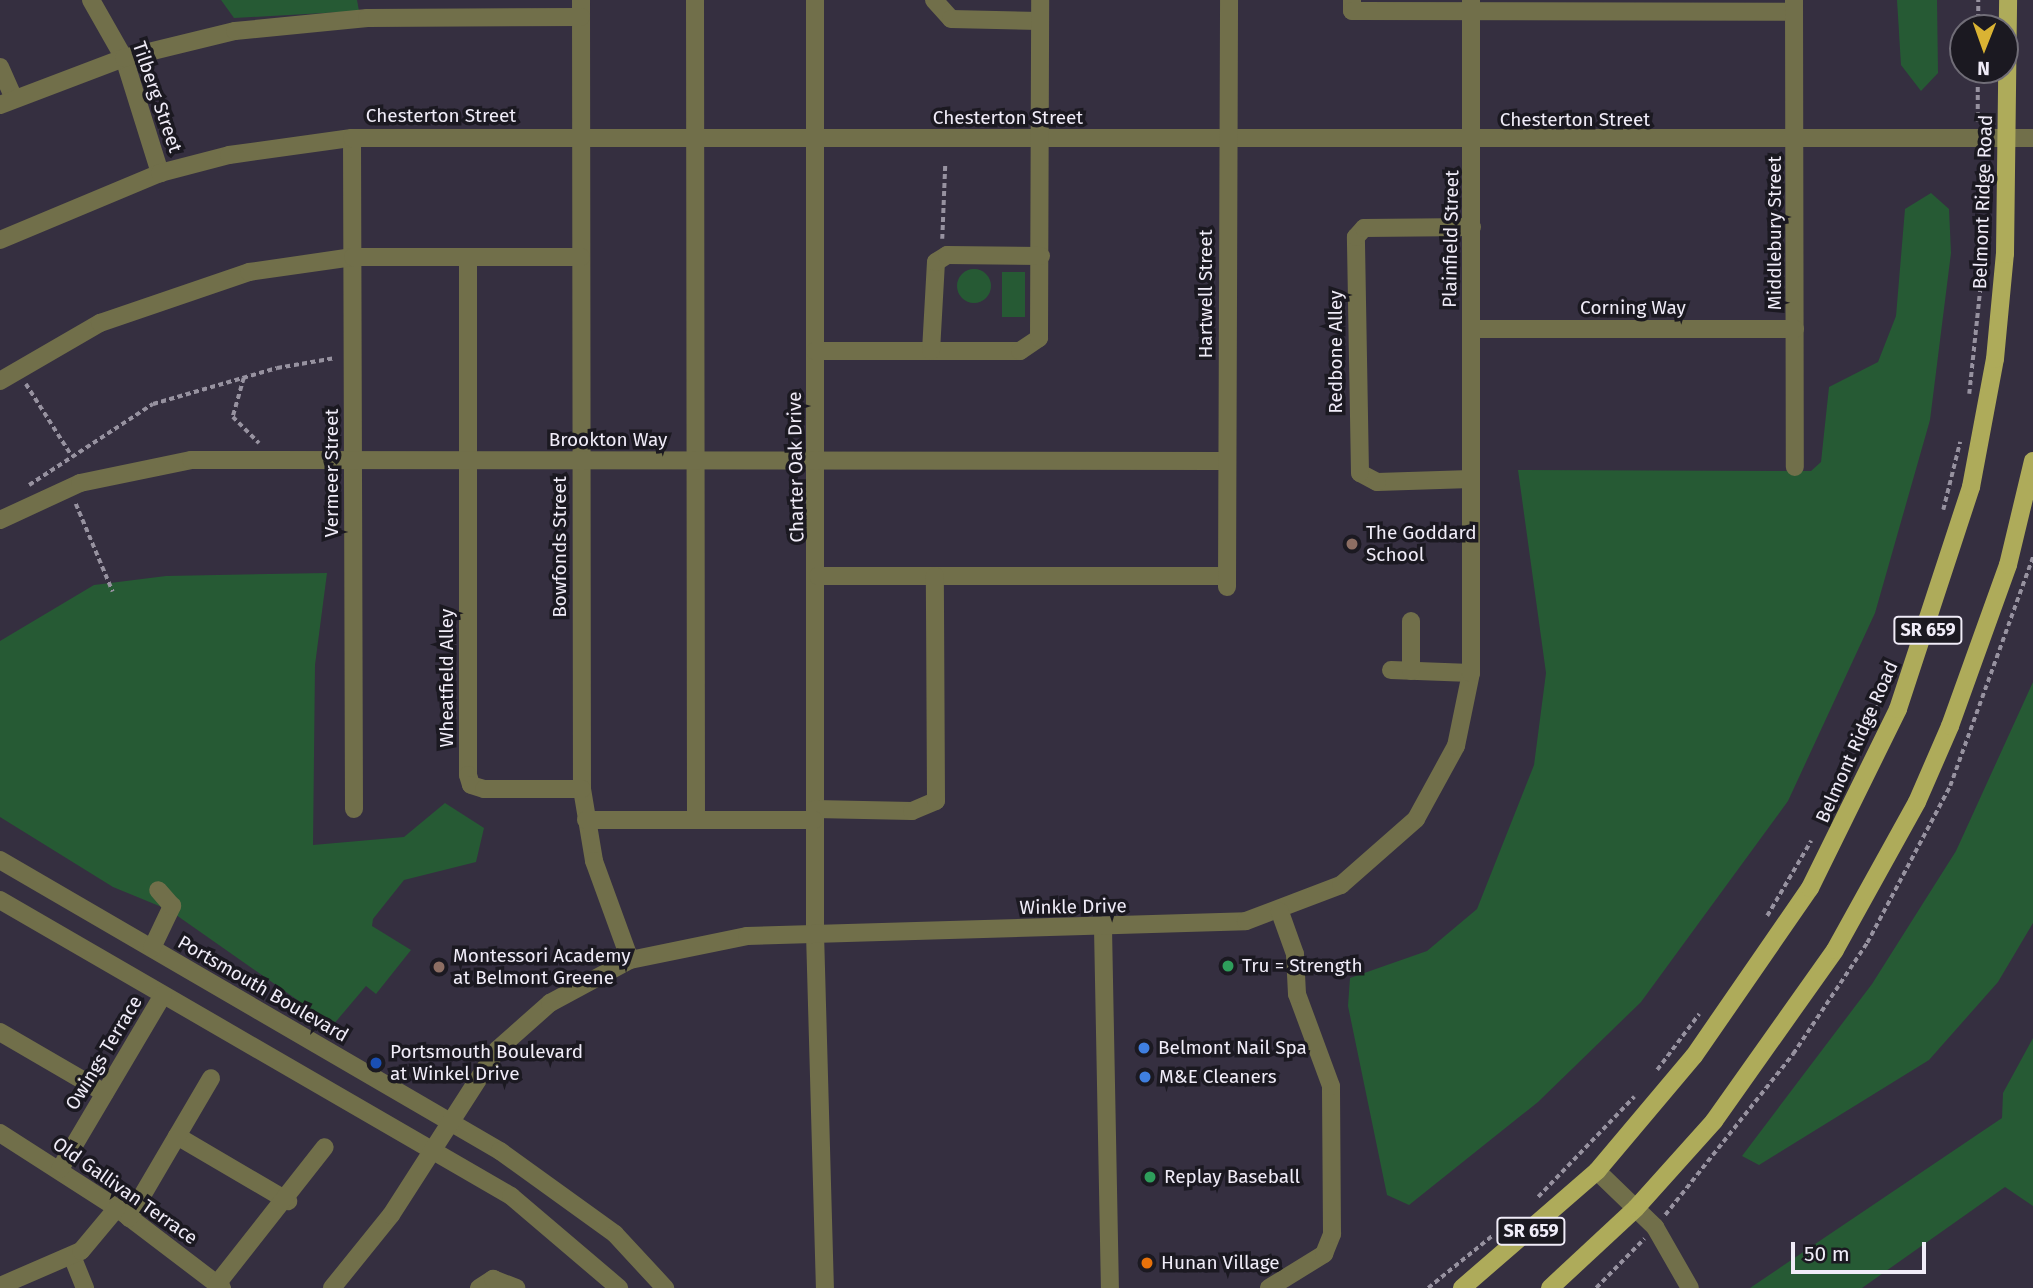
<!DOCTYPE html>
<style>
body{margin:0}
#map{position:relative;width:2033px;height:1288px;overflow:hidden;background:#352f40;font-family:"Fira Sans",sans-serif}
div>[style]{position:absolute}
.green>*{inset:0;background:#265a34}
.round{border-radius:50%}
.path>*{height:3.5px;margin-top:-1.75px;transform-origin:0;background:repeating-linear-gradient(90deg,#9792a0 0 5px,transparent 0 8.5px)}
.minor>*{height:18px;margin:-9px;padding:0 9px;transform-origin:9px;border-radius:9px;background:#716f4a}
.major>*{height:18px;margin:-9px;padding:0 9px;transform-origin:9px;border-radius:9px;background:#aeab5a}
.dots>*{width:19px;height:19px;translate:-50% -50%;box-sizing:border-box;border:4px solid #1b1921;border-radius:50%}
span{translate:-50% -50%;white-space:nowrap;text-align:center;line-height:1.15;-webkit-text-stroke:7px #1b1921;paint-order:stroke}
.shield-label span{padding:2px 5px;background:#1b1921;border:2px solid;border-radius:5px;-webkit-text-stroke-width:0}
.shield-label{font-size:18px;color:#f0ecf8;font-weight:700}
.street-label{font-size:19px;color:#f0ecf8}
.poi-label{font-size:19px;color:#f0ecf8}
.left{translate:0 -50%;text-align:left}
.north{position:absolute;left:1949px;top:14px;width:70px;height:70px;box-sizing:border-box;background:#1b1921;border:2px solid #706d77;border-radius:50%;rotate:181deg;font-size:19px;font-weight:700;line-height:28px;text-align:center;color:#f0ecf8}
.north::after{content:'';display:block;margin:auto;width:24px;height:32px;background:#dab333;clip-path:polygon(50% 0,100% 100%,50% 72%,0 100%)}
.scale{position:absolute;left:1791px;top:1242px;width:135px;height:32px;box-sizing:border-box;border:4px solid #f0ecf8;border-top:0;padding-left:9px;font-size:21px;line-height:24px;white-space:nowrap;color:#f0ecf8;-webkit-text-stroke:5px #1b1921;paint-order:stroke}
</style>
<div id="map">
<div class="green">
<div style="clip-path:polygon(221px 0,357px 0,359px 11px,234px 18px)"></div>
<div style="clip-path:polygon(1897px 0,1937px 0,1938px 73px,1921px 91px,1901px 65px)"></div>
<div style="clip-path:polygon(1931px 193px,1949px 209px,1951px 253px,1930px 420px,1875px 613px,1788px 801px,1641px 1002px,1538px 1102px,1409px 1205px,1387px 1195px,1348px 1006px,1350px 978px,1427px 951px,1477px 909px,1534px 765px,1546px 673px,1518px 470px,1811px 471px,1821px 462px,1829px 387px,1878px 362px,1896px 316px,1905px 209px)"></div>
<div class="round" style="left:957px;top:269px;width:34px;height:34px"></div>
<div style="clip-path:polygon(1002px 272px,1025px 272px,1025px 317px,1002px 317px)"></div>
<div style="clip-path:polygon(327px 573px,315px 665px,313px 845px,404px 837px,445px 803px,484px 828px,476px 862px,404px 880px,373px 919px,372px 926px,411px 950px,376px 994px,366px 986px,333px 1025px,169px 910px,113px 887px,0 817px,0 641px,94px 585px,166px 576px)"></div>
<div style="clip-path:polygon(2033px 682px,2033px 923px,1998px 982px,1929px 1060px,1759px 1165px,1742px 1156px,1872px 984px,1956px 851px)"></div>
<div style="clip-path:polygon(2033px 1038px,2033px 1206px,2005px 1187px,1862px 1288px,1750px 1288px,2002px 1118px,2003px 1093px)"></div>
</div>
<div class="path">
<div style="left:1978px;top:28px;width:28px;rotate:-90deg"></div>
<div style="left:1978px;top:70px;width:52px;rotate:90deg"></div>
<div style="left:1981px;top:154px;width:41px;rotate:81.7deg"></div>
<div style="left:942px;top:239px;width:74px;rotate:-87.7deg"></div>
<div style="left:244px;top:378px;width:41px;rotate:105.8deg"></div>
<div style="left:233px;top:417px;width:37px;rotate:45deg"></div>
<div style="left:26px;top:384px;width:82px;rotate:57.5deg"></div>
<div style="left:1969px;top:394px;width:164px;rotate:-84deg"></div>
<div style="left:29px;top:485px;width:148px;rotate:-33.2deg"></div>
<div style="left:153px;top:404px;width:129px;rotate:-16.2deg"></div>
<div style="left:277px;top:368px;width:59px;rotate:-9.8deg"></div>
<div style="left:76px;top:504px;width:95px;rotate:67.2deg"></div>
<div style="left:1943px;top:510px;width:70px;rotate:-76deg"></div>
<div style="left:1872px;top:718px;width:44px;rotate:-68.7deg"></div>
<div style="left:1767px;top:916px;width:87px;rotate:-59.6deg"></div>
<div style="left:1657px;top:1070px;width:70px;rotate:-53.1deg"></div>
<div style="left:1538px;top:1197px;width:139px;rotate:-46.2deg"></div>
<div style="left:1665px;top:1215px;width:206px;rotate:-51.5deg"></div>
<div style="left:1793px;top:1054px;width:133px;rotate:-56.3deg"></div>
<div style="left:1867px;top:943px;width:178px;rotate:-62.1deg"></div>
<div style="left:1950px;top:786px;width:244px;rotate:-70.1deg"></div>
<div style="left:1428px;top:1288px;width:82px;rotate:-39.1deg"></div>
<div style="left:1596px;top:1288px;width:69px;rotate:-45.6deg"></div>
</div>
<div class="minor">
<div style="left:91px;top:0;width:67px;rotate:60.4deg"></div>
<div style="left:124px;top:58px;width:121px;rotate:72.6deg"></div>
<div style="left:581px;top:0;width:789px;rotate:89.93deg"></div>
<div style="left:582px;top:789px;width:73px;rotate:80.5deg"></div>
<div style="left:594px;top:861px;width:105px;rotate:70deg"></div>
<div style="left:695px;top:0;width:820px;rotate:89.93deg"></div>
<div style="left:815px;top:0;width:933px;rotate:90deg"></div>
<div style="left:815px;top:933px;width:355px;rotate:88.4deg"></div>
<div style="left:934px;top:0;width:25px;rotate:48deg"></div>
<div style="left:951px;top:19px;width:89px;rotate:1.3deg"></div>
<div style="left:1352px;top:0;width:11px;rotate:90deg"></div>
<div style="left:1352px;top:11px;width:442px;rotate:0.1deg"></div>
<div style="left:1794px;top:0;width:467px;rotate:89.9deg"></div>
<div style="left:0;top:67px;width:34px;rotate:66deg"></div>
<div style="left:0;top:105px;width:133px;rotate:-20.8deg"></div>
<div style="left:124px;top:58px;width:114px;rotate:-13.7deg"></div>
<div style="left:235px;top:31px;width:133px;rotate:-5.6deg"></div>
<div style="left:367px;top:18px;width:214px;rotate:-0.3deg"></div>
<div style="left:352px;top:138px;width:671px;rotate:89.83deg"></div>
<div style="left:0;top:240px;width:173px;rotate:-22.7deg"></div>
<div style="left:160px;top:173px;width:71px;rotate:-14.6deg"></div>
<div style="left:229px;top:155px;width:124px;rotate:-7.9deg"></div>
<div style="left:352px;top:138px;width:1681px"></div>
<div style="left:468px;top:257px;width:518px;rotate:90deg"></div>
<div style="left:468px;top:775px;width:10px;rotate:73deg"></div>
<div style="left:471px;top:785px;width:14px;rotate:17deg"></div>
<div style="left:484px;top:789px;width:98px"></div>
<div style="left:1471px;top:329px;width:324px"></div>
<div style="left:815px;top:351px;width:205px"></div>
<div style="left:1020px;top:351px;width:23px;rotate:-34deg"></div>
<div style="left:1039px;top:338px;width:338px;rotate:-89.8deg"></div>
<div style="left:931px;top:351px;width:89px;rotate:-86.8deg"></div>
<div style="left:936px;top:262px;width:13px;rotate:-32deg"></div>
<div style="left:947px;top:255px;width:94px;rotate:0.6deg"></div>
<div style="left:0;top:381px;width:116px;rotate:-30.1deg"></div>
<div style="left:100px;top:323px;width:157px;rotate:-18.9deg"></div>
<div style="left:249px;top:272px;width:105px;rotate:-8.2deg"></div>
<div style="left:353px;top:257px;width:228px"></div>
<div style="left:1471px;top:479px;width:94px;rotate:178.2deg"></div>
<div style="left:1377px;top:482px;width:19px;rotate:-152deg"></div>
<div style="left:1360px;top:473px;width:236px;rotate:-91deg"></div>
<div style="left:1356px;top:237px;width:12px;rotate:-48deg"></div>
<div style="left:1364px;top:228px;width:108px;rotate:-0.5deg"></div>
<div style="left:0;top:520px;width:88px;rotate:-24.8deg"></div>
<div style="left:80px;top:483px;width:113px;rotate:-11.7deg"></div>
<div style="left:191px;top:460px;width:1036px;rotate:0.06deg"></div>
<div style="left:818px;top:576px;width:409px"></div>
<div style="left:1227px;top:587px;width:587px;rotate:-89.8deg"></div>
<div style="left:1391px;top:670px;width:80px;rotate:2.1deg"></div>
<div style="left:1411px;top:671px;width:50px;rotate:-90deg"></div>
<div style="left:815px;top:809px;width:97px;rotate:1.2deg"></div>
<div style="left:912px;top:811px;width:26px;rotate:-23deg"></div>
<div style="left:936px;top:801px;width:225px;rotate:-90.3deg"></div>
<div style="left:586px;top:820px;width:228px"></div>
<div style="left:0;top:860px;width:579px;rotate:30.2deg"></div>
<div style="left:500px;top:1151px;width:142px;rotate:35.8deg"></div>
<div style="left:615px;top:1234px;width:74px;rotate:47.2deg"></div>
<div style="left:0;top:900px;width:591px;rotate:30.08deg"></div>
<div style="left:511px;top:1196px;width:142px;rotate:40.4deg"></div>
<div style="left:1103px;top:928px;width:360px;rotate:88.9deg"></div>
<div style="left:152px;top:948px;width:47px;rotate:-64.5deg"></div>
<div style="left:172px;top:906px;width:21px;rotate:-131deg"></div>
<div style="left:0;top:1032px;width:121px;rotate:30.2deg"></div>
<div style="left:0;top:1133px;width:139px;rotate:32.7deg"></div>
<div style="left:117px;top:1208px;width:132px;rotate:37.3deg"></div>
<div style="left:177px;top:1136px;width:129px;rotate:30.4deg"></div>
<div style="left:60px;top:1169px;width:202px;rotate:-59.4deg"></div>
<div style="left:1597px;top:1171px;width:81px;rotate:44deg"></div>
<div style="left:1655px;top:1227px;width:70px;rotate:60.2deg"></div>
<div style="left:129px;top:1218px;width:162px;rotate:-59.6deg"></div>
<div style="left:72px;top:1256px;width:35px;rotate:68deg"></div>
<div style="left:217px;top:1284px;width:174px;rotate:-51.8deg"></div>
<div style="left:0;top:1286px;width:88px;rotate:-23.4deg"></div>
<div style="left:81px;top:1251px;width:56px;rotate:-50.1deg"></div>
<div style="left:332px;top:1288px;width:94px;rotate:-51.1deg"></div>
<div style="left:391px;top:1215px;width:196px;rotate:-57.3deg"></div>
<div style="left:497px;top:1050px;width:71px;rotate:-41.6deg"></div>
<div style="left:550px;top:1003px;width:91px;rotate:-28.3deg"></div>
<div style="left:630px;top:960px;width:119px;rotate:-11.6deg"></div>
<div style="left:747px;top:936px;width:499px;rotate:-1.7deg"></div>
<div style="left:1246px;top:921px;width:102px;rotate:-20.8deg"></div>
<div style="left:1341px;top:885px;width:100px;rotate:-41.3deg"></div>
<div style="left:1416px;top:819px;width:83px;rotate:-61.3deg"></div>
<div style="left:1456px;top:746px;width:75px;rotate:-78.4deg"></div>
<div style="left:1471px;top:673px;width:673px;rotate:-90deg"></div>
<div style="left:479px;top:1288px;width:17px;rotate:-33deg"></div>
<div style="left:493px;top:1279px;width:25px;rotate:21deg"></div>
<div style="left:1269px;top:1288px;width:65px;rotate:-31.7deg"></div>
<div style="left:1324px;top:1254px;width:22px;rotate:-68deg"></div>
<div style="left:1332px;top:1234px;width:148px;rotate:-90.4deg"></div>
<div style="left:1331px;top:1086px;width:98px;rotate:-110.3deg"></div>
<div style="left:1297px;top:994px;width:40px;rotate:-92.9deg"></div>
<div style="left:1295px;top:954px;width:45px;rotate:-109.7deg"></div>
</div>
<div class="major">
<div style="left:1462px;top:1288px;width:179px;rotate:-40.9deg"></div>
<div style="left:1597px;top:1171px;width:150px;rotate:-49.9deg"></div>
<div style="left:1694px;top:1056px;width:204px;rotate:-55.4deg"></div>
<div style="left:1810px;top:888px;width:199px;rotate:-63.8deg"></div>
<div style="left:1898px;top:709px;width:234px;rotate:-71.8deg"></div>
<div style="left:1971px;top:487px;width:130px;rotate:-79.4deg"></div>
<div style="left:1995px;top:359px;width:105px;rotate:-84.6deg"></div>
<div style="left:2005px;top:254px;width:254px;rotate:-89.3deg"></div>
<div style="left:1550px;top:1288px;width:117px;rotate:-42.9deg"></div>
<div style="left:1636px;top:1208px;width:117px;rotate:-48.1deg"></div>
<div style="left:1714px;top:1121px;width:209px;rotate:-54.7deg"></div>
<div style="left:1835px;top:950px;width:169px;rotate:-61deg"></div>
<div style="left:1917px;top:802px;width:83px;rotate:-66.5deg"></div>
<div style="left:1950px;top:726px;width:171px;rotate:-70.2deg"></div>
<div style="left:2008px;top:565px;width:107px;rotate:-76.5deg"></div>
</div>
<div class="dots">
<div style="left:1352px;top:544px;background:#8d6e63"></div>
<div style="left:1228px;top:966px;background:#2e9e5b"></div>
<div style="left:439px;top:967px;background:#8d6e63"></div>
<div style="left:1144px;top:1048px;background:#3f7fe0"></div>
<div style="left:376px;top:1063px;background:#1a4fb4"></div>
<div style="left:1145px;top:1077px;background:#3f7fe0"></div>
<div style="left:1150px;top:1177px;background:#2e9e5b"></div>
<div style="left:1147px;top:1263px;background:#e8710a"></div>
</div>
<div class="shield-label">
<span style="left:1928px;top:630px">SR 659</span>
<span style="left:1531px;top:1231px">SR 659</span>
</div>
<div class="street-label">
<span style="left:157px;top:97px;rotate:71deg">Tilberg Street</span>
<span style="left:441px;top:116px">Chesterton Street</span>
<span style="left:1008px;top:118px">Chesterton Street</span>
<span style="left:1575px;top:120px">Chesterton Street</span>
<span style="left:1983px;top:202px;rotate:-88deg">Belmont Ridge Road</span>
<span style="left:1775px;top:233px;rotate:-90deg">Middlebury Street</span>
<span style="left:1451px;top:239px;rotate:-89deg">Plainfield Street</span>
<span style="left:1206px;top:294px;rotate:-90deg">Hartwell Street</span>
<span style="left:1633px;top:308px">Corning Way</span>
<span style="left:1336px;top:352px;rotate:-90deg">Redbone Alley</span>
<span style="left:608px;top:440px">Brookton Way</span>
<span style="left:796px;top:467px;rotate:-91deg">Charter Oak Drive</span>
<span style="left:332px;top:473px;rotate:-90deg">Vermeer Street</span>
<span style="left:560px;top:547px;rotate:-90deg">Bowfonds Street</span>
<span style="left:447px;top:678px;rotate:-90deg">Wheatfield Alley</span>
<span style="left:1857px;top:742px;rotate:-66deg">Belmont Ridge Road</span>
<span style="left:1073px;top:907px;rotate:-1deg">Winkle Drive</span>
<span style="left:263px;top:989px;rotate:30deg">Portsmouth Boulevard</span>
<span style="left:104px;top:1053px;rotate:-59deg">Owings Terrace</span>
<span style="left:125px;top:1191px;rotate:35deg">Old Gallivan Terrace</span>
</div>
<div class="poi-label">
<span class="left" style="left:1366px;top:544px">The Goddard<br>School</span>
<span class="left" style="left:453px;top:967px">Montessori Academy<br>at Belmont Greene</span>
<span class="left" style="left:1242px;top:966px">Tru = Strength</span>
<span class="left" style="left:1158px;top:1048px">Belmont Nail Spa</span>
<span class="left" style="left:390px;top:1063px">Portsmouth Boulevard<br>at Winkel Drive</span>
<span class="left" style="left:1159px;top:1077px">M&amp;E Cleaners</span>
<span class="left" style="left:1164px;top:1177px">Replay Baseball</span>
<span class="left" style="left:1161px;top:1263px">Hunan Village</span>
</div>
<div class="north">N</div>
<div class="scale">50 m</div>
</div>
